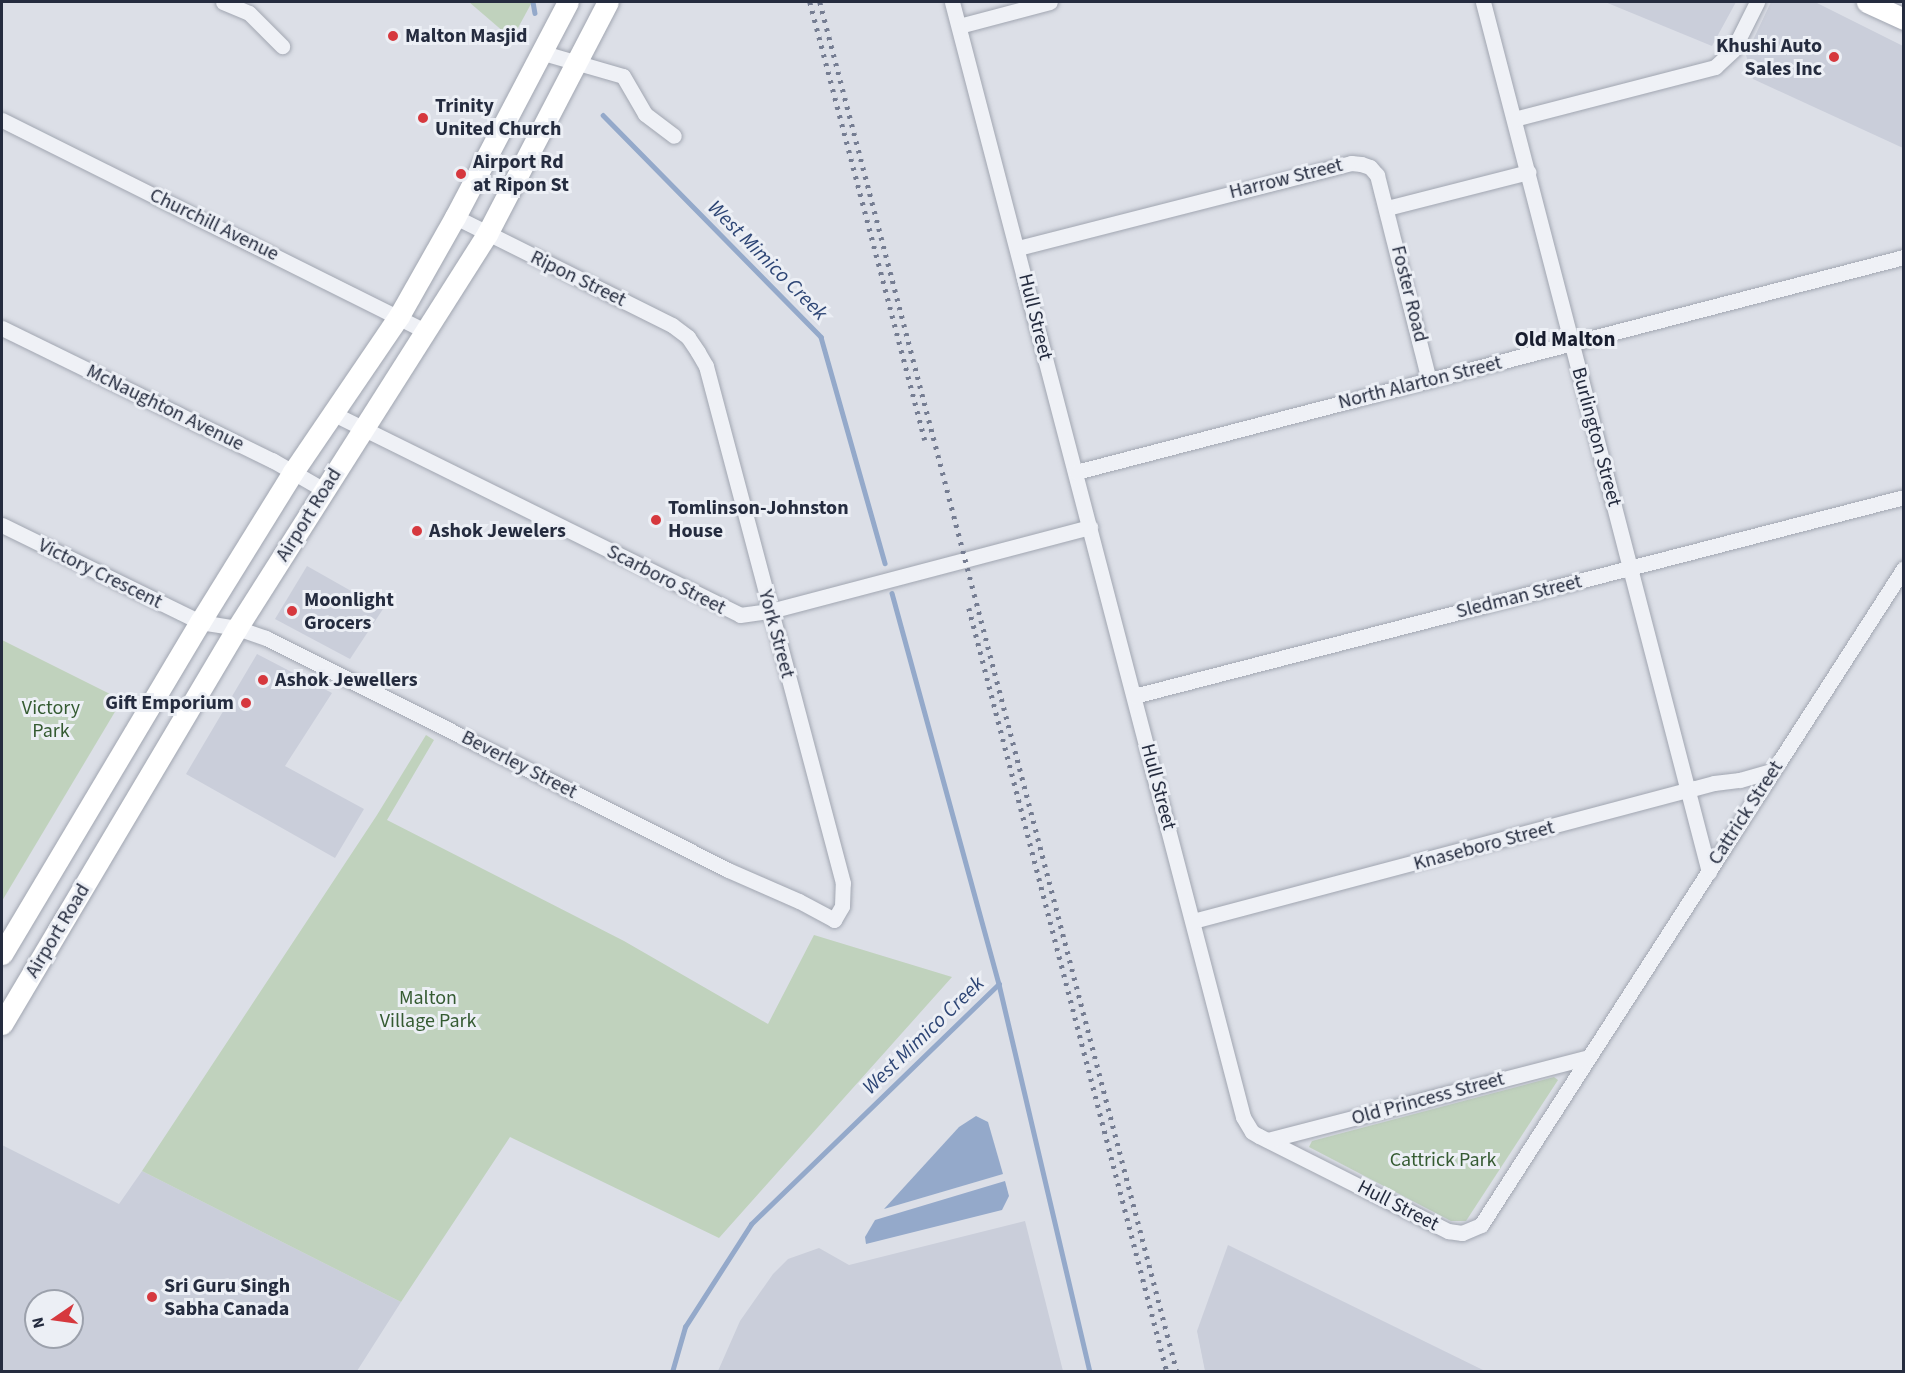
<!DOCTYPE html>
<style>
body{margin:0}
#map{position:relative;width:1905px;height:1373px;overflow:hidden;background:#dcdfe7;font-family:"Source Sans 3",sans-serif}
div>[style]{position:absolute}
.built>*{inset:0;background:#caceda}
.green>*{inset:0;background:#c0d2bd}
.water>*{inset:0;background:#94a9ca}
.stream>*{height:4.5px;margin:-2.25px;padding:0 2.25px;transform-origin:2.25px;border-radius:2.25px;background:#94a9ca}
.roads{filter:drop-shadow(0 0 2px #a1a6b1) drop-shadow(0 0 2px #a1a6b1)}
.minor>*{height:15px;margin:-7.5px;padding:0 7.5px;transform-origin:7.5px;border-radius:7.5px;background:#eff1f6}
.secondary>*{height:21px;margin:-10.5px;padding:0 10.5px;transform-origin:10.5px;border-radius:10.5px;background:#fff}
.rail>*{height:4.5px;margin-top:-2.25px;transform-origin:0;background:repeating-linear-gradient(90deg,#757d92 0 3px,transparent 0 9px)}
.dots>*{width:16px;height:16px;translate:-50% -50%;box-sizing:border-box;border:3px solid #eceff5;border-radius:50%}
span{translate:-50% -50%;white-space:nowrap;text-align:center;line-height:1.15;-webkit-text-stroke:6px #eceff5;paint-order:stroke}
.poi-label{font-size:20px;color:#252c3f;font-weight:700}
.left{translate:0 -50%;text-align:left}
.right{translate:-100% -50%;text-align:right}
.street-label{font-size:20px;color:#252c3f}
.park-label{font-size:20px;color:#355b32}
.water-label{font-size:21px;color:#2d4575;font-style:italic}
.neighbourhood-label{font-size:21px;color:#181d2f;font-weight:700}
.frame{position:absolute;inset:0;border:3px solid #252c3f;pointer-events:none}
.north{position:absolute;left:24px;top:1289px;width:60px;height:60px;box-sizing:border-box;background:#eceff5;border:2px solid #9ca1ac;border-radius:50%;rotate:257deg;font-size:16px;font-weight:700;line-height:24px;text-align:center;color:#252c3f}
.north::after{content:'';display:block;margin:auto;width:21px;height:27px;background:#d6383e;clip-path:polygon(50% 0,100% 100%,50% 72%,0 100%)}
</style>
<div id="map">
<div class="built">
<div style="clip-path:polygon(1605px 2px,1736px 2px,1712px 46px)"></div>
<div style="clip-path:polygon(1771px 2px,1815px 2px,1903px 46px,1903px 148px,1753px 79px,1746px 55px)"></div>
<div style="clip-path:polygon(307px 566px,383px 609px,350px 659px,275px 619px)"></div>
<div style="clip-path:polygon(257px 654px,332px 693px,285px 766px,364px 809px,335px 858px,186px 774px)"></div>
<div style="clip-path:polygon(evenodd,2px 1145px,119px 1204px,142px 1171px,401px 1302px,357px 1371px,2px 1371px,2px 1145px,36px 1301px,72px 1301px,72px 1337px,36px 1337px,36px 1301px)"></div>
<div style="clip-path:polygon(1025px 1221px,1063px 1371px,718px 1371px,740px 1321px,773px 1274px,788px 1259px,819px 1248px,849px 1265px)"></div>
<div style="clip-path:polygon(1228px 1245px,1485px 1371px,1205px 1371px,1197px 1331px)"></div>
</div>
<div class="green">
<div style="clip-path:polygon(469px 2px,532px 2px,512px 39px)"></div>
<div style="clip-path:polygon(2px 640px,122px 700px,2px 901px)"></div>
<div style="clip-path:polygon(426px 735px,434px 740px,387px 820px,624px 941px,768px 1024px,814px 935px,952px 977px,719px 1238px,510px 1137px,401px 1302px,142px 1171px,377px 815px)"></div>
<div style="clip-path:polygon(1554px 1077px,1558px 1080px,1466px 1221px,1451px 1221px,1309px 1147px,1312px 1141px)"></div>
</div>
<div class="water">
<div style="clip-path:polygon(976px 1116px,988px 1122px,1003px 1174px,884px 1209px,959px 1127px)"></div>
<div style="clip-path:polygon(1005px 1181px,1009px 1196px,1002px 1210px,866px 1244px,865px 1237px,875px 1220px)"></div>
</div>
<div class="stream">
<div style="left:533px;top:2px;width:11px;rotate:80deg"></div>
<div style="left:603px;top:115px;width:311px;rotate:45.5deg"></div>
<div style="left:821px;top:337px;width:235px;rotate:74.2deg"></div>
<div style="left:892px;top:593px;width:405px;rotate:74.7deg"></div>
<div style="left:999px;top:984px;width:399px;rotate:76.8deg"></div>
<div style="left:672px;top:1372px;width:47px;rotate:-73.9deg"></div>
<div style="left:685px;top:1327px;width:122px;rotate:-57.3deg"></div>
<div style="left:751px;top:1224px;width:345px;rotate:-44.1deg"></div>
</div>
<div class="roads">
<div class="minor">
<div style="left:223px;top:2px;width:28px;rotate:23deg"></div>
<div style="left:249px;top:13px;width:47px;rotate:45deg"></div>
<div style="left:952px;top:2px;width:1152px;rotate:75.37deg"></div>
<div style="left:1243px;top:1117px;width:17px;rotate:59deg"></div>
<div style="left:1252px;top:1132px;width:8px;rotate:30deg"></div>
<div style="left:1259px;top:1136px;width:212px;rotate:26.7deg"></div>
<div style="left:1448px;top:1231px;width:14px;rotate:8deg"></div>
<div style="left:1462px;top:1233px;width:21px;rotate:-23deg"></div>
<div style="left:1481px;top:1225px;width:781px;rotate:-57.23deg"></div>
<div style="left:1483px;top:2px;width:899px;rotate:75.44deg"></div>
<div style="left:959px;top:26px;width:94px;rotate:-14.8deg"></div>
<div style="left:540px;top:52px;width:86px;rotate:16.1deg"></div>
<div style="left:623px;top:76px;width:44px;rotate:59.9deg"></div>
<div style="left:645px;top:114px;width:36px;rotate:37deg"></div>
<div style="left:1514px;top:119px;width:208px;rotate:-14.5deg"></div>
<div style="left:1715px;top:67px;width:25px;rotate:-43deg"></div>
<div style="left:1733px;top:50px;width:54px;rotate:-63.4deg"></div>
<div style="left:2px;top:120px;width:474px;rotate:26.5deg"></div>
<div style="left:1387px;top:208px;width:146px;rotate:-14.3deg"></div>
<div style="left:1018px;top:248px;width:344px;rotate:-14.3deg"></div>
<div style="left:1351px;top:163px;width:10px;rotate:6deg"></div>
<div style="left:1361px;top:164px;width:9px;rotate:18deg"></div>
<div style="left:1370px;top:167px;width:11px;rotate:49deg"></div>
<div style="left:1377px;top:175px;width:211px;rotate:75.8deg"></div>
<div style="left:2px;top:328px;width:301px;rotate:26.1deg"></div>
<div style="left:272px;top:460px;width:62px;rotate:29.9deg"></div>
<div style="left:334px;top:414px;width:453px;rotate:26.3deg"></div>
<div style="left:740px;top:615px;width:30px;rotate:-8deg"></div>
<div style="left:770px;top:611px;width:331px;rotate:-14.7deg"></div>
<div style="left:1076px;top:472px;width:855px;rotate:-14.56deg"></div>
<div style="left:2px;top:525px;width:220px;rotate:26.1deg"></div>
<div style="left:200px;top:622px;width:37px;rotate:9deg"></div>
<div style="left:237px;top:628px;width:31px;rotate:19deg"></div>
<div style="left:266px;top:638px;width:517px;rotate:26.66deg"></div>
<div style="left:728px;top:870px;width:77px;rotate:23.6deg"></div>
<div style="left:799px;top:901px;width:40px;rotate:28deg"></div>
<div style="left:834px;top:920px;width:16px;rotate:-60deg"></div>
<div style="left:842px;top:906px;width:23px;rotate:-88deg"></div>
<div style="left:843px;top:883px;width:535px;rotate:-104.84deg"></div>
<div style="left:706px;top:366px;width:16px;rotate:-120deg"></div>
<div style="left:698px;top:352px;width:18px;rotate:-124deg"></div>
<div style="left:688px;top:337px;width:20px;rotate:-143deg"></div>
<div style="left:672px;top:325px;width:242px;rotate:-153.5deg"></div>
<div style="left:1134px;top:696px;width:795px;rotate:-14.49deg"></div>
<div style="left:1193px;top:921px;width:539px;rotate:-14.84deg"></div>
<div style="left:1714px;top:783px;width:26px;rotate:-7deg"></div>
<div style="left:1740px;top:780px;width:35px;rotate:-16deg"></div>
<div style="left:1268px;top:1140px;width:331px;rotate:-14.5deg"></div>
</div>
<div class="secondary">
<div style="left:1867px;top:2px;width:41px;rotate:24.7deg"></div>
<div style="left:2px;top:954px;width:387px;rotate:-59.2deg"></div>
<div style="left:200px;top:622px;width:176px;rotate:-58.2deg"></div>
<div style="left:293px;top:472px;width:189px;rotate:-55.8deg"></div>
<div style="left:399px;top:316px;width:114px;rotate:-60.5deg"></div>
<div style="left:455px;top:217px;width:243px;rotate:-62.3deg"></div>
<div style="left:2px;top:1024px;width:460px;rotate:-59.3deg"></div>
<div style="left:237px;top:628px;width:467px;rotate:-57.6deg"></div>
<div style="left:487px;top:234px;width:262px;rotate:-62.5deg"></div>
</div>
</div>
<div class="rail">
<div style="left:810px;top:2px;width:453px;rotate:75.3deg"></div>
<div style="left:820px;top:2px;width:1416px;rotate:75.39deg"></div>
<div style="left:969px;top:608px;width:789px;rotate:75.47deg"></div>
</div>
<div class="dots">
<div style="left:393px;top:36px;background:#d6383e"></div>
<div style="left:1834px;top:57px;background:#d6383e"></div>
<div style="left:423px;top:118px;background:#d6383e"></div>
<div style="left:461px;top:174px;background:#d6383e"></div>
<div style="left:656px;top:520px;background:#d6383e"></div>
<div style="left:417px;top:531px;background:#d6383e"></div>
<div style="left:292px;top:611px;background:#d6383e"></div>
<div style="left:263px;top:680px;background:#d6383e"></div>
<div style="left:246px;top:703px;background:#d6383e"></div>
<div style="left:152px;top:1297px;background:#d6383e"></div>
</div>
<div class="poi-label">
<span class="left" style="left:405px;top:36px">Malton Masjid</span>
<span class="right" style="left:1822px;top:58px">Khushi Auto<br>Sales Inc</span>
<span class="left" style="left:435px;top:118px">Trinity<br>United Church</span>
<span class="left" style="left:473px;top:174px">Airport Rd<br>at Ripon St</span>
<span class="left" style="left:668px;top:520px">Tomlinson-Johnston<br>House</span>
<span class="left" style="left:429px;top:531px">Ashok Jewelers</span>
<span class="left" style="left:304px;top:612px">Moonlight<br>Grocers</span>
<span class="left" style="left:275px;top:680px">Ashok Jewellers</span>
<span class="right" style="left:234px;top:703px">Gift Emporium</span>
<span class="left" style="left:164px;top:1298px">Sri Guru Singh<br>Sabha Canada</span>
</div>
<div class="street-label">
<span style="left:1286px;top:179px;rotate:-14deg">Harrow Street</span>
<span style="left:214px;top:225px;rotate:26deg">Churchill Avenue</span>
<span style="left:578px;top:279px;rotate:26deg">Ripon Street</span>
<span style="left:1409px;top:294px;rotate:76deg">Foster Road</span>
<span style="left:1035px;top:317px;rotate:76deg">Hull Street</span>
<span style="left:1420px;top:383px;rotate:-14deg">North Alarton Street</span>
<span style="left:165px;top:408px;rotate:26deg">McNaughton Avenue</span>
<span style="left:1596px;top:437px;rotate:75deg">Burlington Street</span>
<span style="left:309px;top:515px;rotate:-58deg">Airport Road</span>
<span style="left:100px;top:574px;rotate:26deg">Victory Crescent</span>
<span style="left:666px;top:580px;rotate:27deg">Scarboro Street</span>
<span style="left:1519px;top:597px;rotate:-14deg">Sledman Street</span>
<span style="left:776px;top:634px;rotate:75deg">York Street</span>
<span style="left:519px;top:765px;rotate:27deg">Beverley Street</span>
<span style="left:1158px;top:787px;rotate:75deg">Hull Street</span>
<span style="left:1746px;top:813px;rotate:-57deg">Cattrick Street</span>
<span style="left:1484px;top:846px;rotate:-15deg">Knaseboro Street</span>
<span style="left:58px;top:931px;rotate:-59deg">Airport Road</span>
<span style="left:1428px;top:1099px;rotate:-15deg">Old Princess Street</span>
<span style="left:1398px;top:1206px;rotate:27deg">Hull Street</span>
</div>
<div class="park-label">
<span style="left:51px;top:720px">Victory<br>Park</span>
<span style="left:428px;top:1010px">Malton<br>Village Park</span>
<span style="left:1443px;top:1160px">Cattrick Park</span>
</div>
<div class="water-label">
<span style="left:768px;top:260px;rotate:45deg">West Mimico Creek</span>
<span style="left:923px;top:1035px;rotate:-44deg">West Mimico Creek</span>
</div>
<div class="neighbourhood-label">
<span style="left:1565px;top:339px">Old Malton</span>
</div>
<div class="frame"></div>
<div class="north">N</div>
</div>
